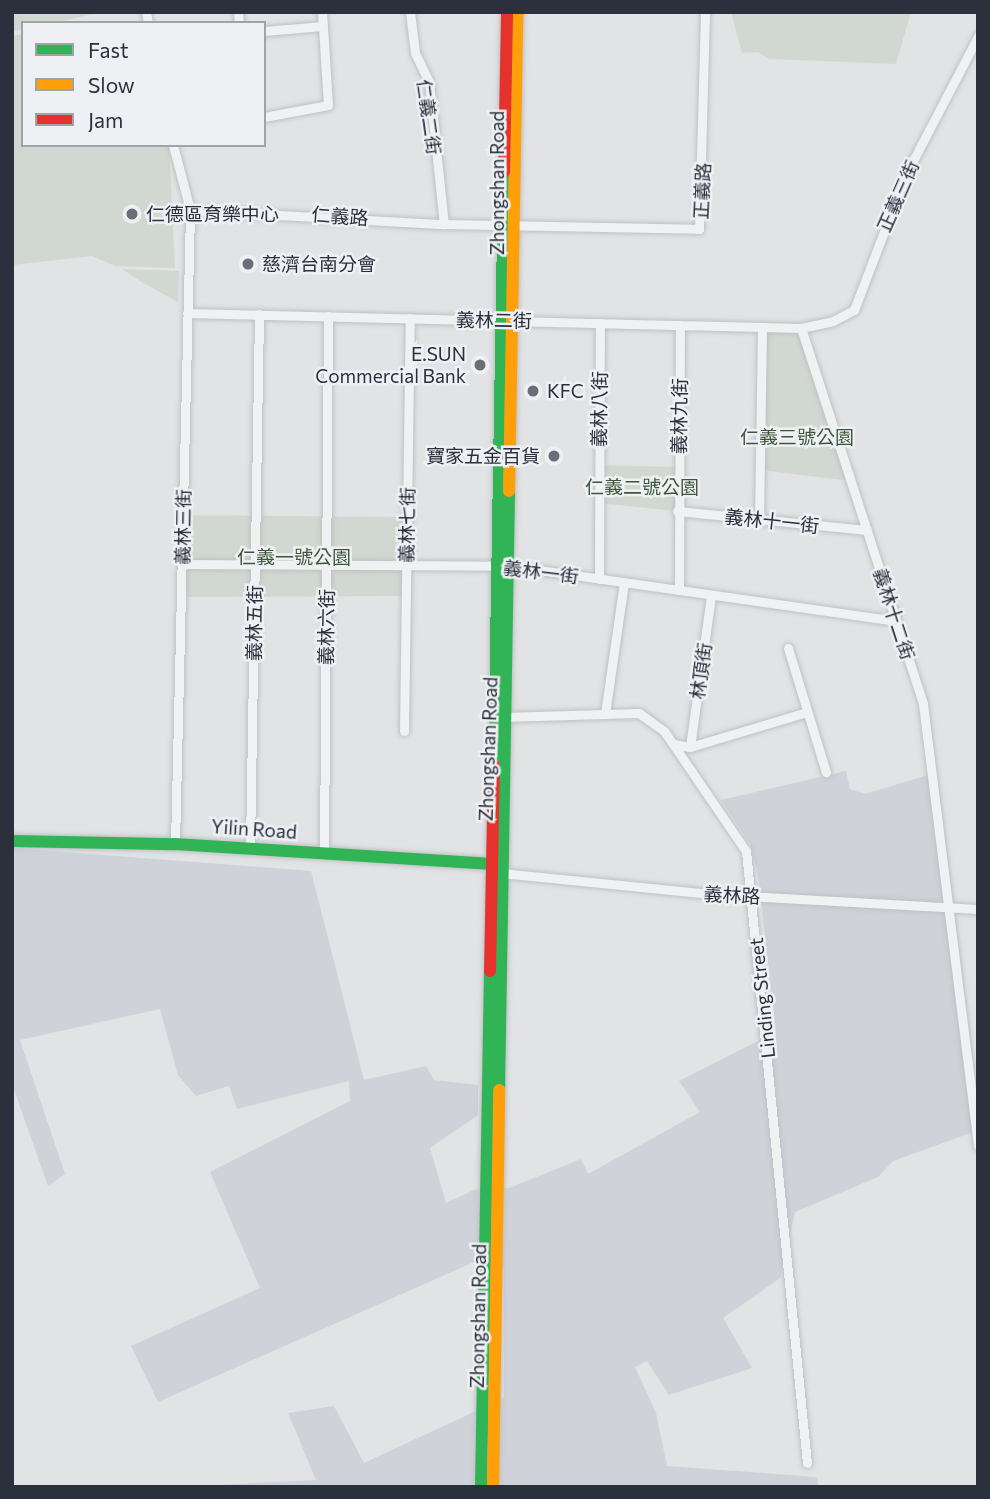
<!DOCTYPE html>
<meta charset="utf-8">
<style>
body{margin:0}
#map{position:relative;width:990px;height:1499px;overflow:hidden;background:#e1e3e5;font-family:Commissioner,"Noto Sans TC",sans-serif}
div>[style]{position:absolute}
.built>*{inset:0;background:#cfd2d8}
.green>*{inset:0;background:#d1d8d1}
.roads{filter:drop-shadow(0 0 2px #bfc1c3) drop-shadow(0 0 2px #bfc1c3)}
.street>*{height:9px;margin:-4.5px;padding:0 4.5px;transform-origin:4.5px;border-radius:4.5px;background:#eff1f2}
.fast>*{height:12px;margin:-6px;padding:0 6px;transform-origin:6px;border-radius:6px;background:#30b455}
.slow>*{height:12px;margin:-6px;padding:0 6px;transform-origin:6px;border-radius:6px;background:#ff9f0a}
.jam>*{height:12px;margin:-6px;padding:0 6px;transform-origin:6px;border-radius:6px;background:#e5322d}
.dots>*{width:19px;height:19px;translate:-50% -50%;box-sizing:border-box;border:4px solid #eef0f4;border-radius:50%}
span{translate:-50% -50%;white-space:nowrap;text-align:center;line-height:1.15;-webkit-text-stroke:5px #eef0f4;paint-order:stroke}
.street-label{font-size:19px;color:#2a303c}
.poi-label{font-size:19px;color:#2a303c}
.left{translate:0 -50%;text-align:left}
.right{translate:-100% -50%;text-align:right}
.park-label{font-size:19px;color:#3d5639}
.frame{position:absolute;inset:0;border:14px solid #2a303c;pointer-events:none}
.legend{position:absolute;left:21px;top:21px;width:245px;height:126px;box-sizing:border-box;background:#eef0f4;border:2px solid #a0a3aa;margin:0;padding:9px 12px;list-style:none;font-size:21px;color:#2a303c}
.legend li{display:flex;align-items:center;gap:14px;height:35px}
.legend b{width:35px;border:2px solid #a0a3aa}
</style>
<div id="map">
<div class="built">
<div style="clip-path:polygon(846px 771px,850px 789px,865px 794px,931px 774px,976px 1131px,893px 1161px,878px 1177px,795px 1212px,780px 1278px,723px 1318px,752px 1368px,669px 1395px,647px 1361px,635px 1367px,656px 1413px,667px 1466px,817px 1477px,819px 1487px,174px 1487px,316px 1480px,288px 1413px,334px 1406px,364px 1463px,504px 1398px,504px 1269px,474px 1262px,158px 1402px,131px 1346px,260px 1288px,210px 1172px,350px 1101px,349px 1081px,237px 1109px,229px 1086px,196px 1096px,178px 1075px,160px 1009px,20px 1040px,65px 1174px,48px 1186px,12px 1084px,12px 848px,311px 871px,364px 1080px,426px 1066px,434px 1080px,478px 1085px,478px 1115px,430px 1148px,446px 1203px,474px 1190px,509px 1188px,581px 1159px,588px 1174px,700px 1112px,679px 1081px,776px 1032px,758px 875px,750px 844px,721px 800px)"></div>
</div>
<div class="green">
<div style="clip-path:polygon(12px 12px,101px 12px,54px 23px,23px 23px,23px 29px,12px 32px)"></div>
<div style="clip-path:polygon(731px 12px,911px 12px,896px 64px,769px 59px,758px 52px,742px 53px)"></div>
<div style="clip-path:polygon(23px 34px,23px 145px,169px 145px,175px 268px,115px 266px,92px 256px,12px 265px,12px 36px)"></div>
<div style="clip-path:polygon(122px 269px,179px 271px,178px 302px,143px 283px)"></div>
<div style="clip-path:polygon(762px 327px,801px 328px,851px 481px,760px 470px)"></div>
<div style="clip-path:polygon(598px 465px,678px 467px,677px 511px,598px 503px)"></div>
<div style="clip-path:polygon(185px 515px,404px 517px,401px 596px,185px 597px)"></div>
</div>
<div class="roads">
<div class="street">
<div style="left:146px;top:12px;width:11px;rotate:80deg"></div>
<div style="left:238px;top:12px;width:11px;rotate:85deg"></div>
<div style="left:410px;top:12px;width:41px;rotate:83deg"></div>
<div style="left:415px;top:53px;width:32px;rotate:64deg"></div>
<div style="left:429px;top:82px;width:143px;rotate:84deg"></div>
<div style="left:264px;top:31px;width:59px;rotate:-4.8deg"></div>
<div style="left:264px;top:117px;width:65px;rotate:-10.6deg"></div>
<div style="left:328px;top:105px;width:93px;rotate:-93.7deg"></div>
<div style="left:173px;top:145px;width:67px;rotate:75.3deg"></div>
<div style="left:190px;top:210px;width:254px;rotate:3.2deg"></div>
<div style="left:444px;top:224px;width:255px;rotate:1.1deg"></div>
<div style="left:699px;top:229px;width:217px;rotate:-88.4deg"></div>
<div style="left:187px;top:313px;width:614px;rotate:1.4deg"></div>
<div style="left:801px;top:328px;width:33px;rotate:-12deg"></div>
<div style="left:833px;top:321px;width:24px;rotate:-28deg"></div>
<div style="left:854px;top:310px;width:146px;rotate:-69.1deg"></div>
<div style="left:906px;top:174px;width:156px;rotate:-62.4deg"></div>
<div style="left:801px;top:328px;width:395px;rotate:72deg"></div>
<div style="left:923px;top:704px;width:445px;rotate:82.9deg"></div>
<div style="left:677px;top:511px;width:191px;rotate:5.7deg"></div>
<div style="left:759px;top:520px;width:193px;rotate:-89.1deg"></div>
<div style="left:182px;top:564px;width:329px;rotate:0.3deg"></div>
<div style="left:511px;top:566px;width:389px;rotate:8.1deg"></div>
<div style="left:599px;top:579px;width:256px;rotate:-89.8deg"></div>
<div style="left:679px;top:590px;width:265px;rotate:-89.8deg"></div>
<div style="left:788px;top:648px;width:130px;rotate:73deg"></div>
<div style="left:605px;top:714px;width:133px;rotate:-81.8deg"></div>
<div style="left:502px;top:717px;width:137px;rotate:-1.7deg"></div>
<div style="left:639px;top:713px;width:31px;rotate:36deg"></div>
<div style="left:664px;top:731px;width:145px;rotate:55.7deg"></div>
<div style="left:746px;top:851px;width:615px;rotate:84.31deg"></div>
<div style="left:404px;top:731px;width:413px;rotate:-89.2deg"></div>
<div style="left:674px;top:744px;width:16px;rotate:11deg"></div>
<div style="left:690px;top:747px;width:122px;rotate:-16.7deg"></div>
<div style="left:690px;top:747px;width:153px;rotate:-82.1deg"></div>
<div style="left:175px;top:844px;width:634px;rotate:-88.64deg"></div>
<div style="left:250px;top:847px;width:533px;rotate:-89.03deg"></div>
<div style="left:324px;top:853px;width:537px;rotate:-89.57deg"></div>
<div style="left:501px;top:873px;width:211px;rotate:5.7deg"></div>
<div style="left:711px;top:894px;width:267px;rotate:3.2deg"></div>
</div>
<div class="fast">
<div style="left:494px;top:765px;width:593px;rotate:-89.03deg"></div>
<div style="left:12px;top:841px;width:163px;rotate:1.1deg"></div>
<div style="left:175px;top:844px;width:318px;rotate:3.6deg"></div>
<div style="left:499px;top:1090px;width:599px;rotate:-89.04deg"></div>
<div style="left:481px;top:1487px;width:516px;rotate:-89deg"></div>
</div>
<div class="slow">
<div style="left:509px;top:491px;width:479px;rotate:-89deg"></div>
<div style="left:493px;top:1487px;width:397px;rotate:-89.1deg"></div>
</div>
<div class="jam">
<div style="left:504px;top:172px;width:160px;rotate:-88.9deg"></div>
<div style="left:490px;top:971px;width:206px;rotate:-88.9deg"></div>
</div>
</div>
<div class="dots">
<div style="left:132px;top:214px;background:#6a6f77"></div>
<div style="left:248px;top:264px;background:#6a6f77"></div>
<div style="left:480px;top:365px;background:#6a6f77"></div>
<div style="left:533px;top:391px;background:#6a6f77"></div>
<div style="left:554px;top:456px;background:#6a6f77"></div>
</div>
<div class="street-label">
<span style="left:429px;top:117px;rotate:82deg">仁義二街</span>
<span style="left:497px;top:183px;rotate:-90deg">Zhongshan Road</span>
<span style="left:702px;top:191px;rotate:-87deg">正義路</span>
<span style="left:898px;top:196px;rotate:-66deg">正義三街</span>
<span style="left:340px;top:216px;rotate:4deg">仁義路</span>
<span style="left:494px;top:320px;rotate:1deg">義林二街</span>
<span style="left:599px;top:409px;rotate:-89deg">義林八街</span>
<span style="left:679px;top:416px;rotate:-89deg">義林九街</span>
<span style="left:772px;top:521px;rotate:6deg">義林十一街</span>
<span style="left:407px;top:525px;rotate:-89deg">義林七街</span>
<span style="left:183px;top:527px;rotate:-89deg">義林三街</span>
<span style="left:541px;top:572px;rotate:7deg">義林一街</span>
<span style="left:894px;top:614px;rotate:72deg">義林十二街</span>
<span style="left:254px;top:623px;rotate:-89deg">義林五街</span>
<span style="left:326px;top:627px;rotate:-89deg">義林六街</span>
<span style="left:701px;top:671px;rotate:-82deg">林頂街</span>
<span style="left:488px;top:749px;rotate:-88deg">Zhongshan Road</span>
<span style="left:254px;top:829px;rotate:4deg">Yilin Road</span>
<span style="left:732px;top:895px;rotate:3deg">義林路</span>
<span style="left:762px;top:998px;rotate:-96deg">Linding Street</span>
<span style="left:478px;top:1316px;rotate:-89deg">Zhongshan Road</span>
</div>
<div class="poi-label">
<span class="left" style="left:146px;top:214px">仁德區育樂中心</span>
<span class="left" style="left:262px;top:264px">慈濟台南分會</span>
<span class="right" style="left:466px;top:365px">E.SUN<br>Commercial Bank</span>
<span class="left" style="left:547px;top:391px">KFC</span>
<span class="right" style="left:540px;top:456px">寶家五金百貨</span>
</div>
<div class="park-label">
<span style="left:797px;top:437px">仁義三號公園</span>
<span style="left:642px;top:487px">仁義二號公園</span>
<span style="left:294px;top:557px">仁義一號公園</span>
</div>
<div class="frame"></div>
<ul class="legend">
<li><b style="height:9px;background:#30b455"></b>Fast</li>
<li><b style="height:9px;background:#ff9f0a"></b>Slow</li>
<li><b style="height:9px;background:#e5322d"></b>Jam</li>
</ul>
</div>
